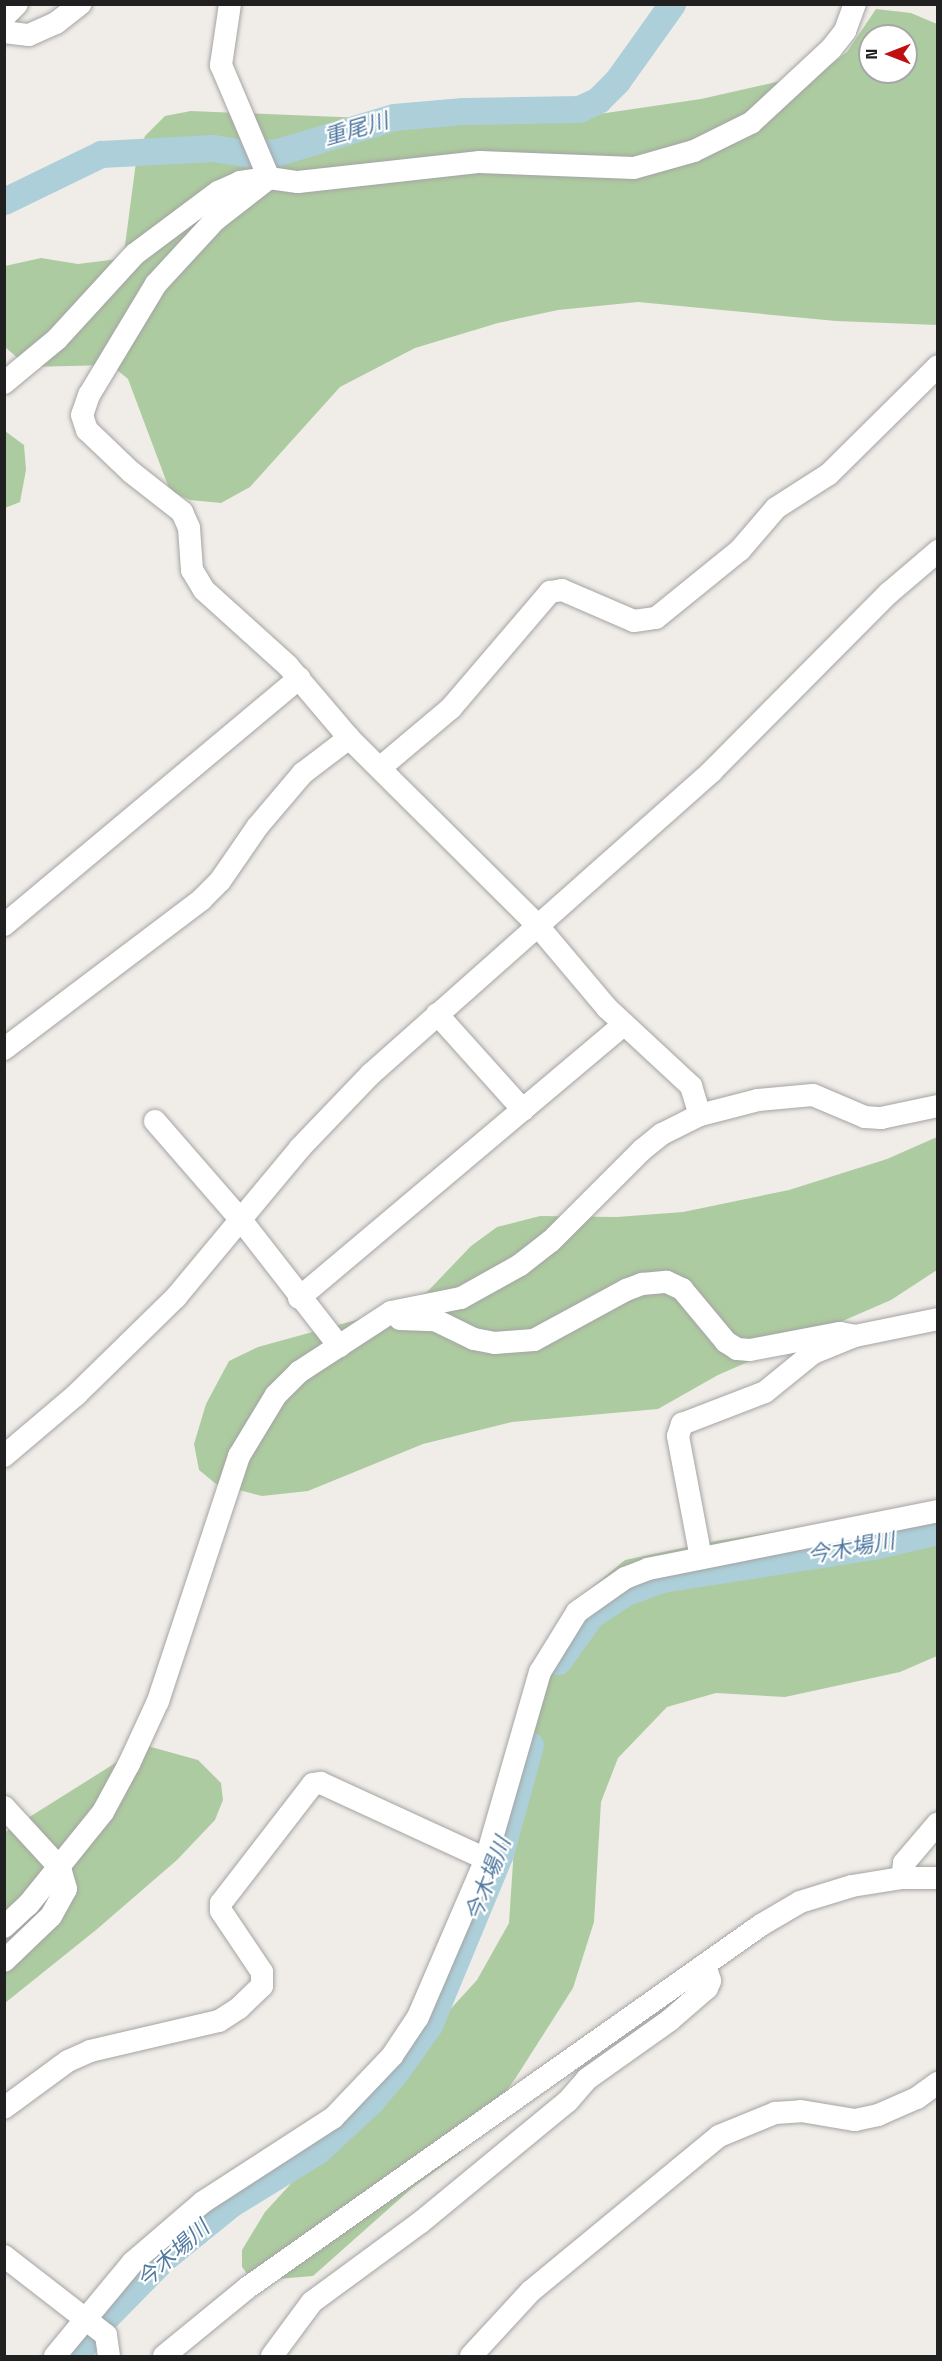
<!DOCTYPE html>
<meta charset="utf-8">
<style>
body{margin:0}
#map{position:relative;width:942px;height:2361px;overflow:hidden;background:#f0ede8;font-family:"Space Grotesk","Noto Sans JP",sans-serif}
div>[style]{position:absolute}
.forest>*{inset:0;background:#adcba0}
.river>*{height:27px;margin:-13.5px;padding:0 13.5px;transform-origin:13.5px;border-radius:13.5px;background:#accfd9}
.roads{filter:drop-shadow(0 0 2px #a4a4a4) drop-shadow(0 0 2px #a4a4a4)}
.minor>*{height:22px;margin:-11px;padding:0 11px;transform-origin:11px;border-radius:11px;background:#fff}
span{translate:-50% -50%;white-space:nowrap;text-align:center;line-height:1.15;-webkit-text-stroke:4.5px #fff;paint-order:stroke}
.water-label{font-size:22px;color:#517aa0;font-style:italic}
.frame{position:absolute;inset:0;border:6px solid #202020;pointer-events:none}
.north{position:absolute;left:858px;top:24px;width:60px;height:60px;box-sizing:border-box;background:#fff;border:2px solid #a6a6a6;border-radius:50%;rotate:270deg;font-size:16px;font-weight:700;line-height:24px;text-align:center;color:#202020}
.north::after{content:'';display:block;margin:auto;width:21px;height:27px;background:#bf1112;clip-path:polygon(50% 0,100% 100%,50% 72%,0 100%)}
</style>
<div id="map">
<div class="forest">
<div style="clip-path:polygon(evenodd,876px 9px,911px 13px,937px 24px,937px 325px,836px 321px,638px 302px,558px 310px,498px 323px,415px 348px,340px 387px,250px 487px,221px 503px,190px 500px,170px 491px,128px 379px,111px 365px,28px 367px,5px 347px,5px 266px,41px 258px,78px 264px,118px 259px,124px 253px,136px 162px,145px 136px,165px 116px,191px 111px,463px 122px,572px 118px,701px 99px,821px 72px,847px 52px,876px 9px,870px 36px,906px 36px,906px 72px,870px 72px,870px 36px)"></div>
<div style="clip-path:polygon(5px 431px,24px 445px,26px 470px,20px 502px,5px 508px)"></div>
<div style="clip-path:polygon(937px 1137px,937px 1270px,891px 1300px,718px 1375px,658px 1409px,512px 1422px,423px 1444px,308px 1491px,262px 1496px,216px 1484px,199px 1470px,194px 1444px,206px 1404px,229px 1361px,258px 1347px,378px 1314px,427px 1292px,471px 1246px,497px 1227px,540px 1216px,617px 1217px,683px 1212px,789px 1190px,887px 1159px)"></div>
<div style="clip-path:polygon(937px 1506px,937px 1656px,900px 1672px,785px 1697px,716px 1693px,667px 1707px,618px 1758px,601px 1802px,594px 1922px,573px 1988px,515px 2079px,460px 2153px,412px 2188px,313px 2276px,253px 2281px,242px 2267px,242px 2250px,265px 2212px,477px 1980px,509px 1923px,523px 1711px,573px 1603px,625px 1560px,716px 1541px)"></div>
<div style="clip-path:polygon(144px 1745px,198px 1760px,221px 1783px,223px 1800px,215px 1820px,177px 1860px,96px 1930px,5px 2003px,4px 1833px)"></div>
</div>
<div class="river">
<div style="left:4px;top:201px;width:108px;rotate:-25.9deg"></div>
<div style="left:101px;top:154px;width:112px;rotate:-3.1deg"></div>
<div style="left:213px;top:148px;width:37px;rotate:9deg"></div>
<div style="left:250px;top:154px;width:28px;rotate:-4deg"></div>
<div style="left:278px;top:152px;width:121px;rotate:-16.8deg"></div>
<div style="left:394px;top:117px;width:69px;rotate:-5deg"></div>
<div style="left:463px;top:111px;width:116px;rotate:-1deg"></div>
<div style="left:579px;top:109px;width:21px;rotate:-25deg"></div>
<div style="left:598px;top:100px;width:27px;rotate:-45deg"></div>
<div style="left:617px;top:81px;width:95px;rotate:-54.5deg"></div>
<div style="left:558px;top:1661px;width:57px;rotate:-54.3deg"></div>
<div style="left:591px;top:1615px;width:42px;rotate:-33.3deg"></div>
<div style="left:626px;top:1592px;width:38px;rotate:-20deg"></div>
<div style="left:662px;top:1579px;width:214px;rotate:-8.9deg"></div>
<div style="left:873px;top:1546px;width:67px;rotate:-13deg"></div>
<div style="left:75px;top:2356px;width:46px;rotate:-52.1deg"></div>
<div style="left:103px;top:2320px;width:87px;rotate:-45.5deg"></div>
<div style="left:164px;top:2258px;width:87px;rotate:-39deg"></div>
<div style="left:232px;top:2203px;width:100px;rotate:-31.5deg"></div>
<div style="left:317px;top:2151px;width:72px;rotate:-42.8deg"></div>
<div style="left:370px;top:2102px;width:42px;rotate:-49.8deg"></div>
<div style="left:397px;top:2070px;width:55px;rotate:-54.6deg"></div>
<div style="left:429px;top:2025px;width:185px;rotate:-67.5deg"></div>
<div style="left:500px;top:1854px;width:113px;rotate:-74.6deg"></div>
</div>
<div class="roads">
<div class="minor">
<div style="left:230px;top:4px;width:62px;rotate:98.4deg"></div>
<div style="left:221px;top:65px;width:123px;rotate:67deg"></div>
<div style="left:4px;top:17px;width:18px;rotate:-45deg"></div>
<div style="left:4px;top:32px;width:25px;rotate:7deg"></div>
<div style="left:29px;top:35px;width:30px;rotate:-24deg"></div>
<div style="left:56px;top:23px;width:31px;rotate:-38deg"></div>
<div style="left:269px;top:178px;width:68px;rotate:142.1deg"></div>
<div style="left:215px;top:220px;width:87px;rotate:132.7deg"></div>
<div style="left:156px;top:284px;width:130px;rotate:121.1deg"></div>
<div style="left:89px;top:395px;width:21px;rotate:109deg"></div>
<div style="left:82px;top:415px;width:16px;rotate:72deg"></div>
<div style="left:87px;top:430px;width:61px;rotate:43.7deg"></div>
<div style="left:131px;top:472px;width:65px;rotate:38.1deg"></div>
<div style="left:182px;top:512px;width:17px;rotate:66deg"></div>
<div style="left:189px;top:528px;width:42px;rotate:85.9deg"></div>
<div style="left:192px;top:570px;width:23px;rotate:59deg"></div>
<div style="left:204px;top:590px;width:113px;rotate:42.1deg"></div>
<div style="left:288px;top:666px;width:94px;rotate:49.7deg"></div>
<div style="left:349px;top:738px;width:267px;rotate:44.8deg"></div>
<div style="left:538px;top:926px;width:107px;rotate:49.9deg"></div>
<div style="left:607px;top:1008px;width:115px;rotate:42.9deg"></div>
<div style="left:691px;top:1086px;width:30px;rotate:73deg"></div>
<div style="left:4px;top:383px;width:69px;rotate:-39.7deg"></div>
<div style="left:57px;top:339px;width:115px;rotate:-47.5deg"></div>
<div style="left:135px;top:254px;width:104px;rotate:-36.8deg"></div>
<div style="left:218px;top:192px;width:24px;rotate:-24deg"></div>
<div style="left:240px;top:182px;width:29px;rotate:-8deg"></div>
<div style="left:269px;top:178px;width:29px;rotate:8deg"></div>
<div style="left:298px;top:182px;width:183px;rotate:-6.3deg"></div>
<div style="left:480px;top:162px;width:154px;rotate:2.2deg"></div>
<div style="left:634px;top:168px;width:62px;rotate:-15.8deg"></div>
<div style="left:694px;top:151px;width:64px;rotate:-26.2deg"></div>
<div style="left:751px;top:123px;width:109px;rotate:-42.8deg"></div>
<div style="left:831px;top:49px;width:23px;rotate:-52deg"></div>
<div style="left:845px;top:31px;width:29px;rotate:-70deg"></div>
<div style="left:381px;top:767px;width:92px;rotate:-40.1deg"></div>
<div style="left:451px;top:708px;width:153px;rotate:-49.5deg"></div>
<div style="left:550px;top:592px;width:12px;rotate:-9deg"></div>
<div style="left:562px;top:590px;width:78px;rotate:23.3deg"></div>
<div style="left:634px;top:621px;width:22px;rotate:-8deg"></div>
<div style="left:656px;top:618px;width:108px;rotate:-39deg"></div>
<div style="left:740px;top:550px;width:55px;rotate:-49.4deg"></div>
<div style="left:776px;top:508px;width:63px;rotate:-32.7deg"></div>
<div style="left:829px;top:474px;width:153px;rotate:-44.7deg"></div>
<div style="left:4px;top:925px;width:385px;rotate:-39.9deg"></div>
<div style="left:437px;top:1014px;width:129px;rotate:48.1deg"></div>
<div style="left:4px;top:1049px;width:248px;rotate:-37.1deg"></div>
<div style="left:202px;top:899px;width:25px;rotate:-45deg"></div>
<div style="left:220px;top:881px;width:67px;rotate:-55.4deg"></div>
<div style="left:258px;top:826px;width:70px;rotate:-49.7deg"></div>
<div style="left:303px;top:773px;width:58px;rotate:-37.3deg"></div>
<div style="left:155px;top:1121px;width:131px;rotate:49deg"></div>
<div style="left:241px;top:1220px;width:160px;rotate:52.1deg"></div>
<div style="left:299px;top:1298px;width:425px;rotate:-40.1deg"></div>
<div style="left:400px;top:1319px;width:35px;rotate:2deg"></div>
<div style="left:435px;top:1320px;width:43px;rotate:26deg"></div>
<div style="left:474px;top:1339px;width:20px;rotate:11deg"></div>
<div style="left:494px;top:1343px;width:40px;rotate:-4.3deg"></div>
<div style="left:534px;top:1340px;width:105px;rotate:-28.5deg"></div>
<div style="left:626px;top:1290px;width:17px;rotate:-21deg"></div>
<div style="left:642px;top:1284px;width:25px;rotate:-5deg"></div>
<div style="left:667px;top:1282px;width:17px;rotate:25deg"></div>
<div style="left:682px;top:1289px;width:69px;rotate:50.3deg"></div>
<div style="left:726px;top:1342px;width:13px;rotate:32deg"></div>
<div style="left:737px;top:1349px;width:13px;rotate:4deg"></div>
<div style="left:750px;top:1350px;width:92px;rotate:-10.7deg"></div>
<div style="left:840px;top:1333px;width:15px;rotate:11deg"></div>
<div style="left:4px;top:1456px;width:94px;rotate:-40.3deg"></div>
<div style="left:76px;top:1395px;width:140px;rotate:-44.4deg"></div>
<div style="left:176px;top:1297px;width:194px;rotate:-50.2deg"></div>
<div style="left:300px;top:1148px;width:103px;rotate:-46.2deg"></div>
<div style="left:371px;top:1074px;width:456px;rotate:-41.6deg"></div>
<div style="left:712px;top:771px;width:251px;rotate:-45.2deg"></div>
<div style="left:889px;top:593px;width:65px;rotate:-40.6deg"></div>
<div style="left:701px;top:1558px;width:124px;rotate:-100.7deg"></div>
<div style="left:678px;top:1436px;width:13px;rotate:-72deg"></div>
<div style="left:682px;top:1424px;width:89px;rotate:-21.1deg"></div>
<div style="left:765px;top:1392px;width:62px;rotate:-39.1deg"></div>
<div style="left:813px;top:1353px;width:45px;rotate:-22deg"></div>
<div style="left:855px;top:1336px;width:85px;rotate:-11.6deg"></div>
<div style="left:4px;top:1807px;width:83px;rotate:47.4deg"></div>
<div style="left:60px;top:1868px;width:22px;rotate:74deg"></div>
<div style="left:66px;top:1889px;width:31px;rotate:119deg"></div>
<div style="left:51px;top:1916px;width:65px;rotate:136.2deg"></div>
<div style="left:902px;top:1878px;width:15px;rotate:-82deg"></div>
<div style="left:904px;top:1863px;width:52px;rotate:-49.6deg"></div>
<div style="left:4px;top:1927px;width:33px;rotate:-43deg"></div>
<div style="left:28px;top:1905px;width:119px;rotate:-51.1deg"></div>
<div style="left:103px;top:1812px;width:55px;rotate:-61.6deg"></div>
<div style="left:129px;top:1764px;width:69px;rotate:-65.3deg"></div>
<div style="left:158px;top:1701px;width:258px;rotate:-71.7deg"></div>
<div style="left:239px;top:1456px;width:71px;rotate:-58.8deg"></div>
<div style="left:276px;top:1395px;width:33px;rotate:-45deg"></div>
<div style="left:299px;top:1372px;width:110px;rotate:-33.1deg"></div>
<div style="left:391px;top:1312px;width:71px;rotate:-11.3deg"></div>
<div style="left:461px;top:1298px;width:68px;rotate:-29.2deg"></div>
<div style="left:520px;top:1265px;width:39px;rotate:-38deg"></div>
<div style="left:551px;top:1241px;width:129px;rotate:-45deg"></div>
<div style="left:642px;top:1150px;width:26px;rotate:-39deg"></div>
<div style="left:662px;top:1134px;width:42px;rotate:-26.6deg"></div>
<div style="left:700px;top:1115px;width:60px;rotate:-14.5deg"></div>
<div style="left:758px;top:1100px;width:55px;rotate:-5.2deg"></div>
<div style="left:813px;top:1095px;width:56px;rotate:22.9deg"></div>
<div style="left:865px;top:1117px;width:16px;rotate:4deg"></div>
<div style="left:881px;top:1118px;width:58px;rotate:-11.9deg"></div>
<div style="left:4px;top:2108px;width:79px;rotate:-36.3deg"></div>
<div style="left:68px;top:2061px;width:24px;rotate:-24deg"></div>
<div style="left:90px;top:2051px;width:132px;rotate:-13.1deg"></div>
<div style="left:219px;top:2021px;width:24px;rotate:-33deg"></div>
<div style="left:239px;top:2008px;width:32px;rotate:-44deg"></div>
<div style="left:262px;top:1986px;width:14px;rotate:-90deg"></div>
<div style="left:262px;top:1972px;width:73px;rotate:-123.9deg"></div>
<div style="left:221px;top:1911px;width:8px;rotate:-90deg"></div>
<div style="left:221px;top:1903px;width:150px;rotate:-52.3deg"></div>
<div style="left:313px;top:1784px;width:8px;rotate:-7deg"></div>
<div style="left:321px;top:1783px;width:182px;rotate:24.7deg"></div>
<div style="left:4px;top:2256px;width:129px;rotate:37.8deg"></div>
<div style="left:106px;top:2335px;width:21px;rotate:82deg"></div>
<div style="left:55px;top:2356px;width:122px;rotate:-50.3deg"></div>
<div style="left:133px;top:2262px;width:92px;rotate:-40.6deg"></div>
<div style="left:203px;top:2202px;width:155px;rotate:-32.9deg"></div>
<div style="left:333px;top:2118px;width:86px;rotate:-46.4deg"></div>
<div style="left:392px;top:2056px;width:47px;rotate:-56.3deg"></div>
<div style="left:418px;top:2017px;width:172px;rotate:-66.7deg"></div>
<div style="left:486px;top:1859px;width:195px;rotate:-73.9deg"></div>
<div style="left:540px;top:1672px;width:70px;rotate:-58.3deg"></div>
<div style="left:577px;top:1612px;width:59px;rotate:-35.3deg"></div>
<div style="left:625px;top:1578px;width:25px;rotate:-21deg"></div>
<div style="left:648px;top:1569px;width:296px;rotate:-11.3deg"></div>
<div style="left:164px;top:2356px;width:107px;rotate:-39.3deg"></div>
<div style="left:247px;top:2288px;width:629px;rotate:-35.23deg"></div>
<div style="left:761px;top:1925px;width:45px;rotate:-30.5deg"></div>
<div style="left:800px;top:1902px;width:54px;rotate:-17.1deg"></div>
<div style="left:852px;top:1886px;width:51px;rotate:-9.1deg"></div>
<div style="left:902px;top:1878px;width:36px"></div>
<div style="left:272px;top:2356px;width:67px;rotate:-53.5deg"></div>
<div style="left:312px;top:2302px;width:135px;rotate:-36.3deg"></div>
<div style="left:421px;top:2222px;width:190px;rotate:-39.5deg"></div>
<div style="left:568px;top:2101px;width:29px;rotate:-49deg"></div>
<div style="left:587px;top:2079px;width:102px;rotate:-35.4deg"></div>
<div style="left:670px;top:2020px;width:49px;rotate:-40.9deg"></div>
<div style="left:707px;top:1988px;width:8px;rotate:-67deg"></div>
<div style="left:710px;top:1981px;width:17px;rotate:-107deg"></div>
<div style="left:471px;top:2356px;width:88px;rotate:-47.3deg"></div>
<div style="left:531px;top:2291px;width:244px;rotate:-39.5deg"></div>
<div style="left:719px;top:2136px;width:61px;rotate:-22.3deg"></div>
<div style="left:775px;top:2113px;width:26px;rotate:-4deg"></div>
<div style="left:801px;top:2111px;width:55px;rotate:9.5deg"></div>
<div style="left:855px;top:2120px;width:24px;rotate:-12deg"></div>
<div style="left:878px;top:2115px;width:43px;rotate:-23.6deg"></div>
<div style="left:917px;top:2098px;width:26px;rotate:-36deg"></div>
</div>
</div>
<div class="water-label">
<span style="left:356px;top:129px;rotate:-16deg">重尾川</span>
<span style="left:851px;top:1548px;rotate:-10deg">今木場川</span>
<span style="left:488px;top:1879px;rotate:-69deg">今木場川</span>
<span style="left:173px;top:2254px;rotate:-42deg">今木場川</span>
</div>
<div class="frame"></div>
<div class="north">N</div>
</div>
